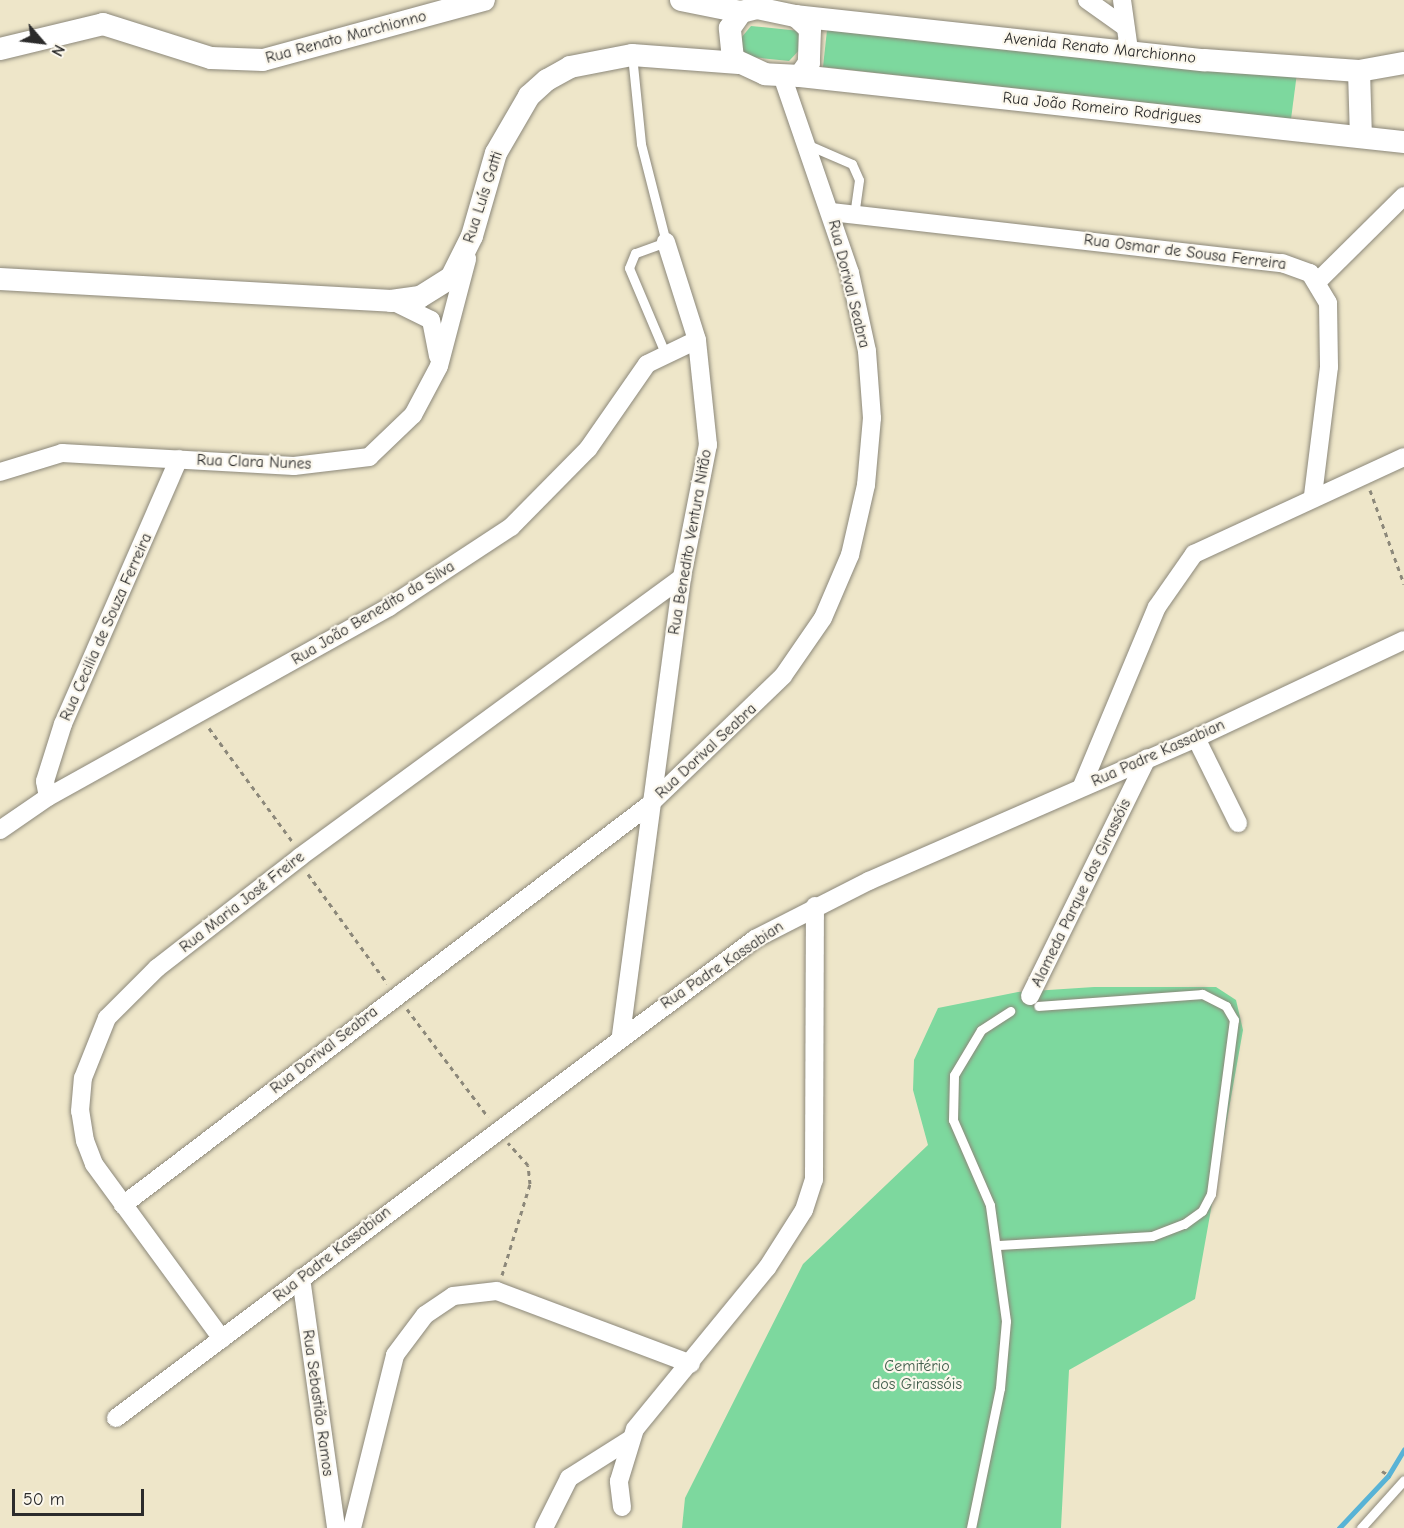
<!DOCTYPE html>
<meta charset="utf-8">
<style>
body{margin:0}
#map{position:relative;width:1404px;height:1528px;overflow:hidden;background:#eee6c9;font-family:"Comic Neue",sans-serif}
div>[style]{position:absolute}
.green>*{inset:0;background:#7dd89e}
.stream>*{height:5px;margin:-2.5px;padding:0 2.5px;transform-origin:2.5px;border-radius:2.5px;background:#58b3d6}
.path>*{height:3px;margin-top:-1.5px;transform-origin:0;background:repeating-linear-gradient(90deg,#8c887a 0 4.5px,transparent 0 9px)}
.roads{filter:drop-shadow(0 0 2px #8c887a) drop-shadow(0 0 2px #8c887a)}
.service>*{height:9px;margin:-4.5px;padding:0 4.5px;transform-origin:4.5px;border-radius:4.5px;background:#fff}
.minor>*{height:18px;margin:-9px;padding:0 9px;transform-origin:9px;border-radius:9px;background:#fff}
.tertiary>*{height:22px;margin:-11px;padding:0 11px;transform-origin:11px;border-radius:11px;background:#fff}
span{translate:-50% -50%;white-space:nowrap;text-align:center;line-height:1.15;-webkit-text-stroke:4.5px #fbf7ec;paint-order:stroke}
.street-label{font-size:16px;color:#2b2b2b}
.park-label{font-size:16px;color:#445f4e}
.north{position:absolute;left:12px;top:12px;width:60px;height:60px;-webkit-text-stroke:4px #fbf7ec;paint-order:stroke;rotate:118deg;font-size:16px;font-weight:700;line-height:24px;text-align:center;color:#2b2b2b}
.north::after{content:'';display:block;margin:auto;width:21px;height:27px;background:#2b2b2b;clip-path:polygon(50% 0,100% 100%,50% 72%,0 100%)}
.scale{position:absolute;left:12px;top:1489px;width:132px;height:27px;box-sizing:border-box;border:3px solid #2b2b2b;border-top:0;padding-left:8px;font-size:18px;line-height:21px;white-space:nowrap;color:#2b2b2b;-webkit-text-stroke:4px #fbf7ec;paint-order:stroke}
</style>
<div id="map">
<div class="green">
<div style="clip-path:polygon(828px 21px,1297px 73px,1291px 119px,823px 67px)"></div>
<div style="clip-path:polygon(751px 26px,800px 31px,803px 46px,789px 61px,742px 56px,741px 38px)"></div>
<div style="clip-path:polygon(1094px 987px,1216px 987px,1236px 1000px,1243px 1030px,1195px 1299px,1069px 1370px,1061px 1528px,682px 1528px,685px 1498px,803px 1264px,928px 1145px,913px 1090px,914px 1060px,938px 1008px,1018px 992px)"></div>
</div>
<div class="stream">
<div style="left:1339px;top:1528px;width:71px;rotate:-46.7deg"></div>
<div style="left:1388px;top:1476px;width:31px;rotate:-59deg"></div>
</div>
<div class="path">
<div style="left:1370px;top:490px;width:100px;rotate:70.1deg"></div>
<div style="left:209px;top:728px;width:140px;rotate:53.7deg"></div>
<div style="left:308px;top:874px;width:135px;rotate:54.1deg"></div>
<div style="left:407px;top:1009px;width:135px;rotate:53.1deg"></div>
<div style="left:502px;top:1275px;width:95px;rotate:-72.9deg"></div>
<div style="left:530px;top:1184px;width:19px;rotate:-96deg"></div>
<div style="left:528px;top:1165px;width:30px;rotate:-132deg"></div>
<div style="left:1382px;top:1471px;width:9px;rotate:32deg"></div>
</div>
<div class="roads">
<div class="service">
<div style="left:632px;top:55px;width:89px;rotate:84.2deg"></div>
<div style="left:641px;top:144px;width:101px;rotate:75.7deg"></div>
<div style="left:666px;top:242px;width:33px;rotate:160deg"></div>
<div style="left:635px;top:253px;width:16px;rotate:112deg"></div>
<div style="left:629px;top:268px;width:92px;rotate:67deg"></div>
<div style="left:806px;top:144px;width:50px;rotate:23.5deg"></div>
<div style="left:852px;top:164px;width:17px;rotate:66deg"></div>
<div style="left:859px;top:180px;width:34px;rotate:98deg"></div>
<div style="left:999px;top:1245px;width:153px;rotate:-3.4deg"></div>
<div style="left:1152px;top:1236px;width:34px;rotate:-21deg"></div>
<div style="left:1184px;top:1224px;width:22px;rotate:-36deg"></div>
<div style="left:1202px;top:1211px;width:19px;rotate:-62deg"></div>
<div style="left:1211px;top:1194px;width:176px;rotate:-82.5deg"></div>
<div style="left:1234px;top:1020px;width:16px;rotate:-120deg"></div>
<div style="left:1226px;top:1006px;width:27px;rotate:-153deg"></div>
<div style="left:1202px;top:994px;width:164px;rotate:175.8deg"></div>
<div style="left:971px;top:1528px;width:143px;rotate:-78.3deg"></div>
<div style="left:1000px;top:1388px;width:67px;rotate:-84.9deg"></div>
<div style="left:1006px;top:1321px;width:117px;rotate:-97.9deg"></div>
<div style="left:990px;top:1205px;width:93px;rotate:-113.5deg"></div>
<div style="left:953px;top:1120px;width:45px;rotate:-88.7deg"></div>
<div style="left:954px;top:1075px;width:52px;rotate:-59deg"></div>
<div style="left:981px;top:1030px;width:35px;rotate:-33deg"></div>
<div style="left:1361px;top:1528px;width:64px;rotate:-48.1deg"></div>
</div>
<div class="minor">
<div style="left:1087px;top:0;width:47px;rotate:35.4deg"></div>
<div style="left:1122px;top:0;width:50px;rotate:82deg"></div>
<div style="left:831px;top:212px;width:454px;rotate:6.5deg"></div>
<div style="left:1282px;top:263px;width:30px;rotate:20deg"></div>
<div style="left:1310px;top:273px;width:35px;rotate:59deg"></div>
<div style="left:1328px;top:303px;width:64px;rotate:89.1deg"></div>
<div style="left:1329px;top:367px;width:129px;rotate:97.1deg"></div>
<div style="left:1318px;top:281px;width:121px;rotate:-44.7deg"></div>
<div style="left:392px;top:301px;width:43px;rotate:26deg"></div>
<div style="left:431px;top:320px;width:37px;rotate:79deg"></div>
<div style="left:0;top:472px;width:65px;rotate:-17deg"></div>
<div style="left:62px;top:453px;width:232px;rotate:3.2deg"></div>
<div style="left:294px;top:466px;width:76px;rotate:-6.8deg"></div>
<div style="left:369px;top:457px;width:61px;rotate:-43.7deg"></div>
<div style="left:413px;top:415px;width:55px;rotate:-62deg"></div>
<div style="left:439px;top:366px;width:111px;rotate:-75.3deg"></div>
<div style="left:1196px;top:738px;width:95px;rotate:63.7deg"></div>
<div style="left:1082px;top:786px;width:194px;rotate:-67.3deg"></div>
<div style="left:1157px;top:607px;width:65px;rotate:-55.1deg"></div>
<div style="left:1194px;top:554px;width:231px;rotate:-24.8deg"></div>
<div style="left:48px;top:797px;width:16px;rotate:-101deg"></div>
<div style="left:45px;top:781px;width:60px;rotate:-72.5deg"></div>
<div style="left:63px;top:724px;width:289px;rotate:-66.4deg"></div>
<div style="left:0;top:830px;width:58px;rotate:-34.5deg"></div>
<div style="left:48px;top:797px;width:390px;rotate:-29.1deg"></div>
<div style="left:389px;top:607px;width:146px;rotate:-33.3deg"></div>
<div style="left:511px;top:527px;width:110px;rotate:-45.4deg"></div>
<div style="left:588px;top:449px;width:103px;rotate:-55.2deg"></div>
<div style="left:647px;top:364px;width:55px;rotate:-25.6deg"></div>
<div style="left:1030px;top:996px;width:265px;rotate:-63.8deg"></div>
<div style="left:621px;top:1035px;width:462px;rotate:-82.4deg"></div>
<div style="left:682px;top:577px;width:135px;rotate:-78.9deg"></div>
<div style="left:708px;top:445px;width:106px;rotate:-96deg"></div>
<div style="left:697px;top:340px;width:103px;rotate:-107.6deg"></div>
<div style="left:123px;top:1205px;width:661px;rotate:-37.25deg"></div>
<div style="left:649px;top:805px;width:186px;rotate:-43.9deg"></div>
<div style="left:783px;top:676px;width:70px;rotate:-55.4deg"></div>
<div style="left:823px;top:618px;width:69px;rotate:-66.8deg"></div>
<div style="left:850px;top:555px;width:72px;rotate:-77.1deg"></div>
<div style="left:866px;top:485px;width:67px;rotate:-84.9deg"></div>
<div style="left:872px;top:418px;width:67px;rotate:-94.3deg"></div>
<div style="left:867px;top:351px;width:80px;rotate:-102.3deg"></div>
<div style="left:850px;top:273px;width:206px;rotate:-109deg"></div>
<div style="left:301px;top:1278px;width:252px;rotate:82deg"></div>
<div style="left:222px;top:1339px;width:217px;rotate:-126.2deg"></div>
<div style="left:94px;top:1164px;width:25px;rotate:-111deg"></div>
<div style="left:85px;top:1141px;width:30px;rotate:-99deg"></div>
<div style="left:80px;top:1111px;width:33px;rotate:-85deg"></div>
<div style="left:83px;top:1078px;width:65px;rotate:-68.2deg"></div>
<div style="left:107px;top:1018px;width:71px;rotate:-45deg"></div>
<div style="left:157px;top:968px;width:181px;rotate:-37.8deg"></div>
<div style="left:300px;top:857px;width:474px;rotate:-36.2deg"></div>
<div style="left:116px;top:1418px;width:799px;rotate:-36.86deg"></div>
<div style="left:755px;top:939px;width:128px;rotate:-27deg"></div>
<div style="left:869px;top:881px;width:357px;rotate:-23.6deg"></div>
<div style="left:1196px;top:738px;width:230px;rotate:-25.2deg"></div>
<div style="left:622px;top:1507px;width:26px;rotate:-97deg"></div>
<div style="left:619px;top:1481px;width:54px;rotate:-72.9deg"></div>
<div style="left:635px;top:1429px;width:208px;rotate:-50.7deg"></div>
<div style="left:767px;top:1268px;width:69px;rotate:-57.5deg"></div>
<div style="left:804px;top:1210px;width:32px;rotate:-72deg"></div>
<div style="left:814px;top:1180px;width:274px;rotate:-89.8deg"></div>
<div style="left:352px;top:1528px;width:178px;rotate:-76deg"></div>
<div style="left:395px;top:1355px;width:50px;rotate:-53.1deg"></div>
<div style="left:425px;top:1315px;width:34px;rotate:-34deg"></div>
<div style="left:453px;top:1296px;width:44px;rotate:-6.5deg"></div>
<div style="left:497px;top:1291px;width:207px;rotate:20.6deg"></div>
<div style="left:544px;top:1528px;width:56px;rotate:-63.4deg"></div>
<div style="left:569px;top:1478px;width:71px;rotate:-32.3deg"></div>
</div>
<div class="tertiary">
<div style="left:681px;top:0;width:61px;rotate:11.3deg"></div>
<div style="left:757px;top:8px;width:40px;rotate:12deg"></div>
<div style="left:796px;top:16px;width:19px;rotate:43deg"></div>
<div style="left:810px;top:29px;width:34px;rotate:92deg"></div>
<div style="left:809px;top:63px;width:16px;rotate:125deg"></div>
<div style="left:800px;top:76px;width:35px;rotate:-177deg"></div>
<div style="left:765px;top:74px;width:35px;rotate:-155deg"></div>
<div style="left:733px;top:59px;width:31px;rotate:-96deg"></div>
<div style="left:730px;top:28px;width:19px;rotate:-55deg"></div>
<div style="left:741px;top:12px;width:16px;rotate:-14deg"></div>
<div style="left:796px;top:16px;width:410px;rotate:6.2deg"></div>
<div style="left:1204px;top:60px;width:155px;rotate:4.1deg"></div>
<div style="left:1359px;top:71px;width:46px;rotate:-10.1deg"></div>
<div style="left:0;top:49px;width:106px;rotate:-13.6deg"></div>
<div style="left:103px;top:24px;width:113px;rotate:17.5deg"></div>
<div style="left:211px;top:58px;width:52px;rotate:2.2deg"></div>
<div style="left:263px;top:60px;width:229px;rotate:-15.2deg"></div>
<div style="left:1359px;top:71px;width:66px;rotate:88.3deg"></div>
<div style="left:800px;top:76px;width:608px;rotate:6.24deg"></div>
<div style="left:0;top:279px;width:392px;rotate:3.2deg"></div>
<div style="left:391px;top:301px;width:29px;rotate:-8deg"></div>
<div style="left:420px;top:297px;width:36px;rotate:-32deg"></div>
<div style="left:451px;top:278px;width:47px;rotate:-63.4deg"></div>
<div style="left:472px;top:236px;width:86px;rotate:-73.9deg"></div>
<div style="left:496px;top:153px;width:66px;rotate:-59.9deg"></div>
<div style="left:529px;top:96px;width:24px;rotate:-42deg"></div>
<div style="left:547px;top:80px;width:26px;rotate:-29deg"></div>
<div style="left:570px;top:67px;width:63px;rotate:-11deg"></div>
<div style="left:632px;top:55px;width:107px;rotate:4.3deg"></div>
</div>
</div>
<div class="street-label">
<span style="left:346px;top:37px;rotate:-15deg">Rua Renato Marchionno</span>
<span style="left:1100px;top:48px;rotate:6deg">Avenida Renato Marchionno</span>
<span style="left:1102px;top:108px;rotate:6deg">Rua João Romeiro Rodrigues</span>
<span style="left:483px;top:197px;rotate:-72deg">Rua Luís Gatti</span>
<span style="left:1185px;top:252px;rotate:7deg">Rua Osmar de Sousa Ferreira</span>
<span style="left:849px;top:284px;rotate:76deg">Rua Dorival Seabra</span>
<span style="left:254px;top:462px;rotate:2deg">Rua Clara Nunes</span>
<span style="left:690px;top:542px;rotate:-80deg">Rua Benedito Ventura Nitão</span>
<span style="left:373px;top:613px;rotate:-31deg">Rua João Benedito da Silva</span>
<span style="left:106px;top:627px;rotate:-66deg">Rua Cecilia de Souza Ferreira</span>
<span style="left:706px;top:751px;rotate:-43deg">Rua Dorival Seabra</span>
<span style="left:1158px;top:753px;rotate:-24deg">Rua Padre Kassabian</span>
<span style="left:1081px;top:893px;rotate:-64deg">Alameda Parque dos Girassóis</span>
<span style="left:242px;top:902px;rotate:-38deg">Rua Maria José Freire</span>
<span style="left:722px;top:965px;rotate:-34deg">Rua Padre Kassabian</span>
<span style="left:324px;top:1050px;rotate:-38deg">Rua Dorival Seabra</span>
<span style="left:332px;top:1254px;rotate:-38deg">Rua Padre Kassabian</span>
<span style="left:318px;top:1403px;rotate:82deg">Rua Sebastião Ramos</span>
</div>
<div class="park-label">
<span style="left:917px;top:1375px">Cemitério<br>dos Girassóis</span>
</div>
<div class="north">N</div>
<div class="scale">50 m</div>
</div>
